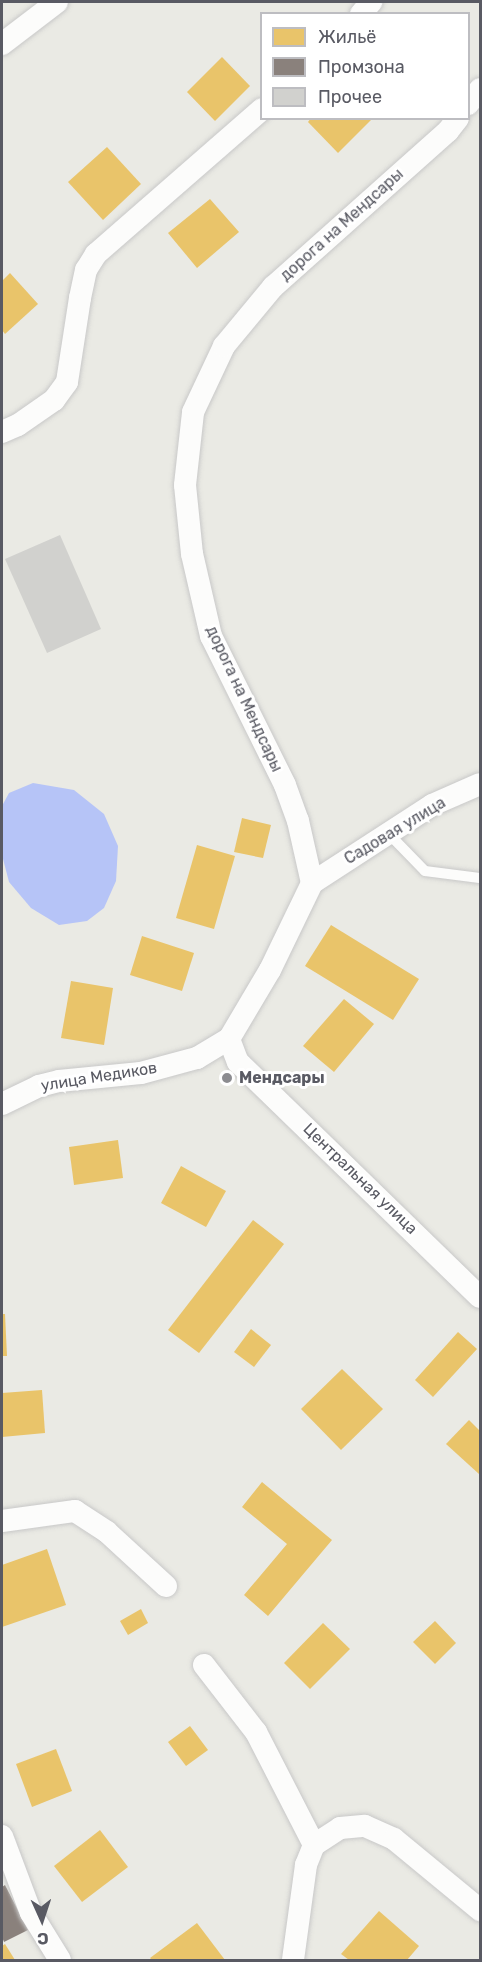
<!DOCTYPE html>
<meta charset="utf-8">
<style>
body{margin:0}
#map{position:relative;width:482px;height:1962px;overflow:hidden;background:#eaeae4;font-family:Rubik,sans-serif}
div>[style]{position:absolute}
.water>*{inset:0;background:#b6c4f7}
.homes>*{inset:0;background:#e9c46a}
.industry>*{inset:0;background:#8a817c}
.building>*{inset:0;background:#d1d1ce}
.roads{filter:drop-shadow(0 0 2px #c8c8c8) drop-shadow(0 0 2px #c8c8c8)}
.lane>*{height:10px;margin:-5px;padding:0 5px;transform-origin:5px;border-radius:5px;background:#fcfcfb}
.street>*{height:22px;margin:-11px;padding:0 11px;transform-origin:11px;border-radius:11px;background:#fcfcfb}
.dots>*{width:16px;height:16px;translate:-50% -50%;box-sizing:border-box;border:3px solid #fff;border-radius:50%}
span{translate:-50% -50%;white-space:nowrap;text-align:center;line-height:1.15;-webkit-text-stroke:6px #fff;paint-order:stroke}
.street-label{font-size:16px;color:#595a63}
.poi-label{font-size:16px;color:#595a63;font-weight:700}
.left{translate:0 -50%;text-align:left}
.frame{position:absolute;inset:0;border:3px solid #595a63;pointer-events:none}
.legend{position:absolute;left:260px;top:12px;width:210px;height:108px;box-sizing:border-box;background:#fff;border:2px solid #bdbdc1;margin:0;padding:8px 10px;list-style:none;font-size:18px;color:#595a63}
.legend li{display:flex;align-items:center;gap:12px;height:30px}
.legend b{width:30px;border:2px solid #bdbdc1}
.north{position:absolute;left:12px;top:1890px;width:60px;height:60px;-webkit-text-stroke:4px #fff;paint-order:stroke;rotate:177deg;font-size:16px;font-weight:700;line-height:24px;text-align:center;color:#595a63}
.north::after{content:'';display:block;margin:auto;width:21px;height:27px;background:#595a63;clip-path:polygon(50% 0,100% 100%,50% 72%,0 100%)}
</style>
<div id="map">
<div class="water">
<div style="clip-path:polygon(33px 783px,74px 790px,104px 814px,118px 846px,116px 881px,104px 908px,87px 921px,59px 925px,31px 908px,9px 882px,2px 855px,2px 806px,9px 793px)"></div>
</div>
<div class="homes">
<div style="clip-path:polygon(222px 57px,250px 86px,215px 121px,187px 92px)"></div>
<div style="clip-path:polygon(311px 118px,369px 118px,371px 120px,338px 153px,308px 122px)"></div>
<div style="clip-path:polygon(107px 147px,141px 184px,103px 220px,68px 182px)"></div>
<div style="clip-path:polygon(210px 199px,239px 232px,197px 268px,168px 233px)"></div>
<div style="clip-path:polygon(10px 273px,38px 304px,5px 334px,2px 330px,2px 281px)"></div>
<div style="clip-path:polygon(242px 818px,271px 825px,263px 858px,234px 852px)"></div>
<div style="clip-path:polygon(197px 845px,235px 856px,214px 929px,176px 918px)"></div>
<div style="clip-path:polygon(331px 925px,419px 979px,393px 1020px,305px 966px)"></div>
<div style="clip-path:polygon(142px 936px,194px 953px,182px 991px,130px 975px)"></div>
<div style="clip-path:polygon(71px 981px,113px 988px,104px 1045px,61px 1038px)"></div>
<div style="clip-path:polygon(344px 999px,374px 1024px,334px 1072px,303px 1046px)"></div>
<div style="clip-path:polygon(118px 1140px,123px 1178px,74px 1185px,69px 1147px)"></div>
<div style="clip-path:polygon(181px 1166px,226px 1191px,206px 1227px,161px 1203px)"></div>
<div style="clip-path:polygon(253px 1220px,284px 1244px,199px 1353px,168px 1330px)"></div>
<div style="clip-path:polygon(2px 1314px,5px 1314px,7px 1356px,2px 1356px)"></div>
<div style="clip-path:polygon(251px 1329px,271px 1345px,254px 1367px,234px 1352px)"></div>
<div style="clip-path:polygon(458px 1332px,477px 1349px,433px 1397px,415px 1380px)"></div>
<div style="clip-path:polygon(342px 1369px,383px 1409px,341px 1450px,301px 1409px)"></div>
<div style="clip-path:polygon(42px 1390px,45px 1433px,2px 1437px,2px 1393px)"></div>
<div style="clip-path:polygon(469px 1420px,480px 1431px,479px 1474px,446px 1444px)"></div>
<div style="clip-path:polygon(262px 1482px,332px 1540px,268px 1616px,244px 1595px,287px 1544px,242px 1507px)"></div>
<div style="clip-path:polygon(47px 1549px,66px 1605px,2px 1627px,2px 1565px)"></div>
<div style="clip-path:polygon(141px 1609px,148px 1623px,128px 1635px,120px 1621px)"></div>
<div style="clip-path:polygon(435px 1621px,456px 1643px,435px 1664px,413px 1642px)"></div>
<div style="clip-path:polygon(323px 1623px,350px 1649px,310px 1689px,284px 1663px)"></div>
<div style="clip-path:polygon(190px 1726px,208px 1750px,186px 1766px,168px 1742px)"></div>
<div style="clip-path:polygon(56px 1749px,72px 1791px,32px 1807px,16px 1764px)"></div>
<div style="clip-path:polygon(100px 1830px,128px 1867px,82px 1902px,54px 1866px)"></div>
<div style="clip-path:polygon(379px 1911px,419px 1946px,407px 1960px,349px 1960px,341px 1954px)"></div>
<div style="clip-path:polygon(197px 1923px,225px 1960px,152px 1960px,150px 1958px)"></div>
<div style="clip-path:polygon(5px 1944px,15px 1960px,2px 1960px,2px 1946px)"></div>
</div>
<div class="industry">
<div style="clip-path:polygon(5px 1885px,28px 1930px,4px 1942px,2px 1937px,2px 1887px)"></div>
</div>
<div class="building">
<div style="clip-path:polygon(60px 535px,101px 629px,47px 653px,5px 559px)"></div>
</div>
<div class="roads">
<div class="lane">
<div style="left:388px;top:833px;width:53px;rotate:45.8deg"></div>
<div style="left:425px;top:871px;width:55px;rotate:7.3deg"></div>
</div>
<div class="street">
<div style="left:361px;top:14px;width:16px;rotate:-50deg"></div>
<div style="left:2px;top:44px;width:69px;rotate:-37.4deg"></div>
<div style="left:468px;top:104px;width:19px;rotate:-51deg"></div>
<div style="left:2px;top:432px;width:17px;rotate:-24deg"></div>
<div style="left:18px;top:425px;width:44px;rotate:-34.8deg"></div>
<div style="left:54px;top:400px;width:22px;rotate:-54deg"></div>
<div style="left:67px;top:382px;width:85px;rotate:-81.2deg"></div>
<div style="left:80px;top:298px;width:29px;rotate:-78deg"></div>
<div style="left:86px;top:270px;width:19px;rotate:-58deg"></div>
<div style="left:96px;top:254px;width:220px;rotate:-41.1deg"></div>
<div style="left:312px;top:883px;width:143px;rotate:-33deg"></div>
<div style="left:432px;top:805px;width:52px;rotate:-23.6deg"></div>
<div style="left:229px;top:1039px;width:25px;rotate:69deg"></div>
<div style="left:238px;top:1062px;width:337px;rotate:44.2deg"></div>
<div style="left:2px;top:1104px;width:41px;rotate:-25.9deg"></div>
<div style="left:39px;top:1086px;width:21px;rotate:-14deg"></div>
<div style="left:59px;top:1081px;width:82px;rotate:-5.6deg"></div>
<div style="left:141px;top:1073px;width:58px;rotate:-15deg"></div>
<div style="left:197px;top:1058px;width:37px;rotate:-31deg"></div>
<div style="left:229px;top:1039px;width:80px;rotate:-59.3deg"></div>
<div style="left:270px;top:970px;width:97px;rotate:-64.2deg"></div>
<div style="left:312px;top:883px;width:64px;rotate:-102.7deg"></div>
<div style="left:298px;top:821px;width:38px;rotate:-110deg"></div>
<div style="left:285px;top:785px;width:166px;rotate:-116.4deg"></div>
<div style="left:211px;top:636px;width:84px;rotate:-103deg"></div>
<div style="left:192px;top:554px;width:69px;rotate:-95.8deg"></div>
<div style="left:185px;top:485px;width:73px;rotate:-83.7deg"></div>
<div style="left:193px;top:412px;width:73px;rotate:-64.8deg"></div>
<div style="left:224px;top:346px;width:77px;rotate:-50.3deg"></div>
<div style="left:273px;top:287px;width:234px;rotate:-41.7deg"></div>
<div style="left:448px;top:131px;width:16px;rotate:-52deg"></div>
<div style="left:2px;top:1521px;width:74px;rotate:-7.8deg"></div>
<div style="left:75px;top:1511px;width:38px;rotate:33deg"></div>
<div style="left:107px;top:1532px;width:80px;rotate:42.5deg"></div>
<div style="left:204px;top:1665px;width:85px;rotate:52.2deg"></div>
<div style="left:256px;top:1732px;width:127px;rotate:62.8deg"></div>
<div style="left:314px;top:1845px;width:22px;rotate:112deg"></div>
<div style="left:306px;top:1865px;width:96px;rotate:97.8deg"></div>
<div style="left:2px;top:1836px;width:82px;rotate:69.4deg"></div>
<div style="left:31px;top:1913px;width:55px;rotate:58.3deg"></div>
<div style="left:314px;top:1845px;width:31px;rotate:-33deg"></div>
<div style="left:340px;top:1828px;width:25px;rotate:-5deg"></div>
<div style="left:365px;top:1826px;width:32px;rotate:24deg"></div>
<div style="left:394px;top:1839px;width:112px;rotate:39.5deg"></div>
</div>
</div>
<div class="dots">
<div style="left:227px;top:1078px;background:#8c8c90"></div>
</div>
<div class="street-label">
<span style="left:342px;top:225px;rotate:-42deg">дорога на Мендсары</span>
<span style="left:244px;top:699px;rotate:65deg">дорога на Мендсары</span>
<span style="left:395px;top:831px;rotate:-31deg">Садовая улица</span>
<span style="left:99px;top:1077px;rotate:-9deg">улица Медиков</span>
<span style="left:360px;top:1179px;rotate:44deg">Центральная улица</span>
</div>
<div class="poi-label">
<span class="left" style="left:239px;top:1078px">Мендсары</span>
</div>
<div class="frame"></div>
<ul class="legend">
<li><b style="height:16px;background:#e9c46a"></b>Жильё</li>
<li><b style="height:16px;background:#8a817c"></b>Промзона</li>
<li><b style="height:16px;background:#d1d1ce"></b>Прочее</li>
</ul>
<div class="north">С</div>
</div>
